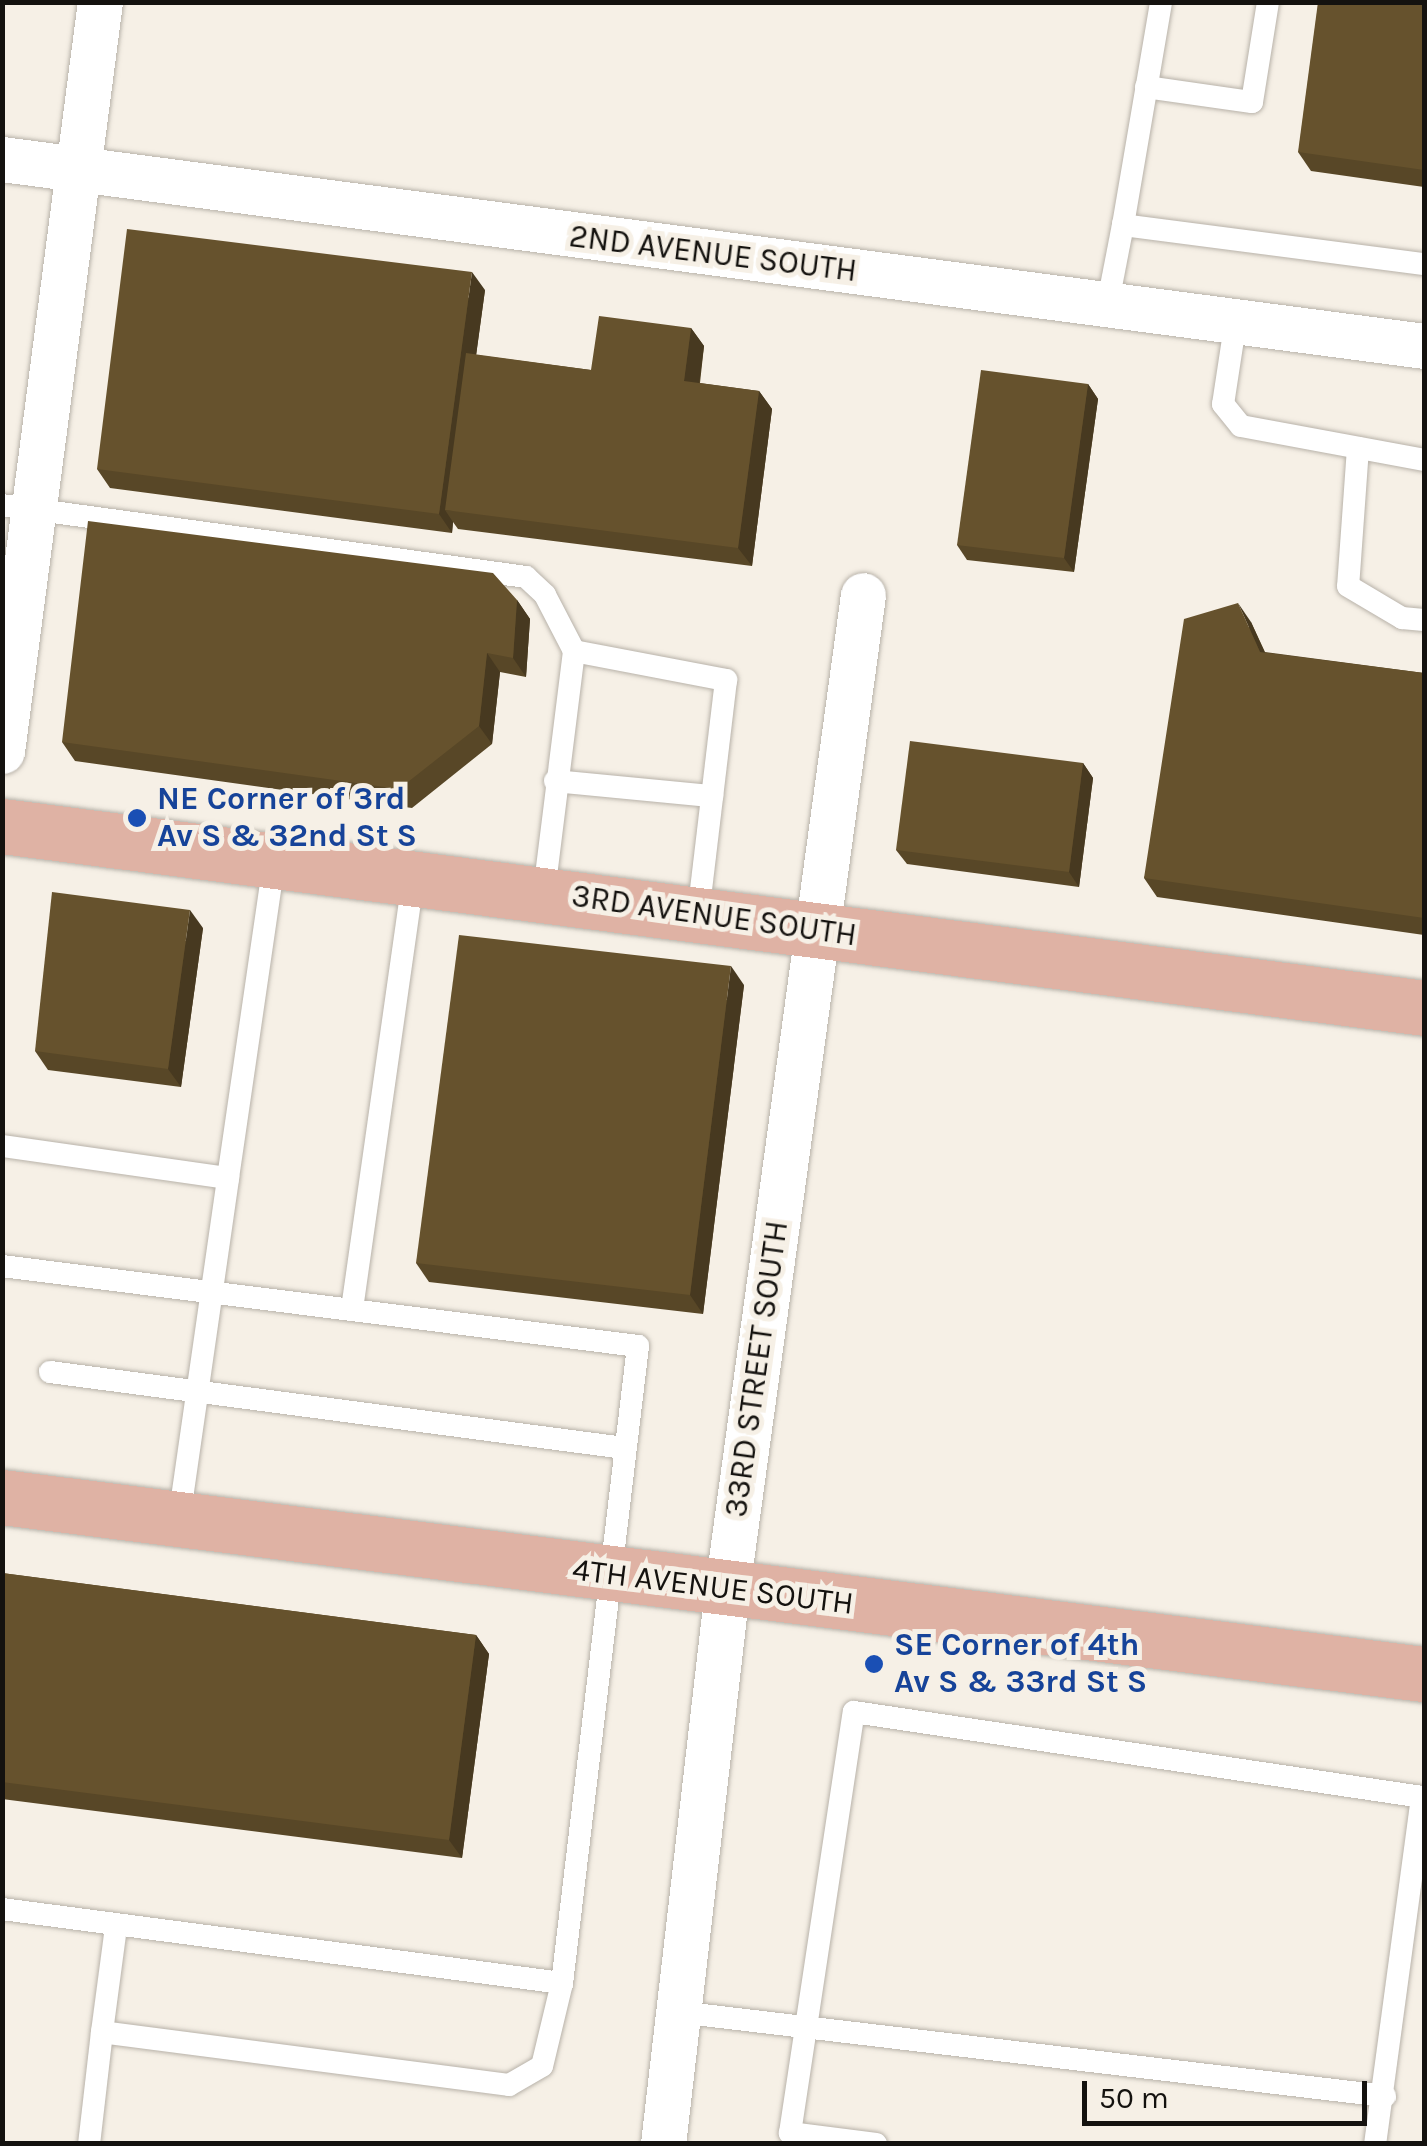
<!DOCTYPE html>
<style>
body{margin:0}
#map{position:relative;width:1427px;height:2146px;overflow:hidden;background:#f6f0e6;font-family:Karla,sans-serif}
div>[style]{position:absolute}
.roads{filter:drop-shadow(0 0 2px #b8b2a9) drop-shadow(0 0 2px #b8b2a9)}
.lane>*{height:22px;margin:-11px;padding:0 11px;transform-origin:11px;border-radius:11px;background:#fff}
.street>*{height:45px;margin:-22.5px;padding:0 22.5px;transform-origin:22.5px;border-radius:22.5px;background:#fff}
.primary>*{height:55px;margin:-27.5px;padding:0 27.5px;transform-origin:27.5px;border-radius:27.5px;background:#dfb2a4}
.wall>*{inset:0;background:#584727}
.shaded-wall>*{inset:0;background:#473920}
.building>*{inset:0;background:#66522d}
.dots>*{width:28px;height:28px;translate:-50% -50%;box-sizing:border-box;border:5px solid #f6f0e6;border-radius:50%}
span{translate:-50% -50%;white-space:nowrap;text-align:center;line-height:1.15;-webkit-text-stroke:10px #f6f0e6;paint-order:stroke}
.street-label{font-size:32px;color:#14120f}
.transit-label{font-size:32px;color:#164399;font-weight:700}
.left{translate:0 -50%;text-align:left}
.frame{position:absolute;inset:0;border:5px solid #14120f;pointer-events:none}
.scale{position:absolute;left:1082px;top:2081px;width:285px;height:45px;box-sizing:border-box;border:5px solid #14120f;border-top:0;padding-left:12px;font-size:30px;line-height:35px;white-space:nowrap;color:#14120f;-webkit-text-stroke:8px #f6f0e6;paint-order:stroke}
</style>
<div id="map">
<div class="roads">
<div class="lane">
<div style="left:1146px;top:87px;width:107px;rotate:8.1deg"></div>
<div style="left:1252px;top:102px;width:101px;rotate:-80.9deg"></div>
<div style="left:1123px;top:225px;width:226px;rotate:-80.3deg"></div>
<div style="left:1107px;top:307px;width:84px;rotate:-79deg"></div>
<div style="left:1123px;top:225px;width:304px;rotate:7.4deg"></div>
<div style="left:1235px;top:326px;width:79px;rotate:98.7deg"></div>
<div style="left:1223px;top:404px;width:28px;rotate:51deg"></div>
<div style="left:1241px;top:426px;width:186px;rotate:10.5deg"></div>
<div style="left:1358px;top:448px;width:138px;rotate:94.1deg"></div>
<div style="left:1348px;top:586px;width:63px;rotate:30.7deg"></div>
<div style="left:1402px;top:618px;width:22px;rotate:5deg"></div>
<div style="left:2px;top:505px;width:529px;rotate:7.82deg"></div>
<div style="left:526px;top:577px;width:26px;rotate:43deg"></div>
<div style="left:545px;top:595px;width:63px;rotate:62.6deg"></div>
<div style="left:555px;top:781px;width:158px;rotate:5.5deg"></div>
<div style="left:544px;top:892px;width:243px;rotate:-82.9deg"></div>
<div style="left:574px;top:651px;width:155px;rotate:10.8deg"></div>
<div style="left:726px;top:680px;width:236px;rotate:96.8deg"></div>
<div style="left:2px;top:1146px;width:228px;rotate:8.1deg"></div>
<div style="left:228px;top:1178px;width:320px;rotate:-81.7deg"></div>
<div style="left:2px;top:1266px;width:641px;rotate:7.17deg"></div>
<div style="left:638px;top:1346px;width:642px;rotate:96.8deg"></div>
<div style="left:562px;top:1983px;width:85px;rotate:103.5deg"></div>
<div style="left:542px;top:2066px;width:38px;rotate:150deg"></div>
<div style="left:509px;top:2085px;width:410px;rotate:-172.6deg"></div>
<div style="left:102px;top:2032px;width:113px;rotate:96.6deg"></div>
<div style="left:352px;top:1309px;width:435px;rotate:-81.9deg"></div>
<div style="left:50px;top:1372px;width:579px;rotate:7.54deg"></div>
<div style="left:179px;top:1519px;width:345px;rotate:-81.8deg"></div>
<div style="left:2px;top:1909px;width:565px;rotate:7.53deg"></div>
<div style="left:678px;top:2012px;width:712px;rotate:6.78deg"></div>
<div style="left:102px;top:2032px;width:106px;rotate:-82.4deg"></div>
<div style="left:876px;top:2144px;width:87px;rotate:-172.7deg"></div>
<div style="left:790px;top:2133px;width:426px;rotate:-81.4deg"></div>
<div style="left:854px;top:1712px;width:574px;rotate:8.51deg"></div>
<div style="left:1422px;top:1797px;width:350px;rotate:97.7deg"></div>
</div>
<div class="street">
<div style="left:2px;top:159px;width:1434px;rotate:7.49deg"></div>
<div style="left:2px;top:751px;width:755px;rotate:-82.55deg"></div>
<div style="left:663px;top:2144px;width:559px;rotate:-83.42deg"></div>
<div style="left:727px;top:1589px;width:1003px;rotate:-82.21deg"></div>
</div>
<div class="primary">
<div style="left:2px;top:826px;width:1434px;rotate:7.29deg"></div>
<div style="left:2px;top:1497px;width:1433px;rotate:7.1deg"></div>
</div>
</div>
<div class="wall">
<div style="clip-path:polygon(1424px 2px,1424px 187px,1311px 171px,1298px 152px)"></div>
<div style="clip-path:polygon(485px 290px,476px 355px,591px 370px,691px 328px,704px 346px,700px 383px,759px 391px,772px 409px,752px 566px,458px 529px,453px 522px,452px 533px,110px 488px,97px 469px)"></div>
<div style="clip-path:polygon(1088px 384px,1098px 399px,1074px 572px,967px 560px,957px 545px)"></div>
<div style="clip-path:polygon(517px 600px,530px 619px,526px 677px,500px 672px,492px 744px,412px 808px,75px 761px,62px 742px)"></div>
<div style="clip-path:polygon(1251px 622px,1265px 652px,1424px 673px,1424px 935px,1157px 897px,1144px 878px)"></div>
<div style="clip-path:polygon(1083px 763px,1093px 778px,1079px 887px,907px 864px,896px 850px)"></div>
<div style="clip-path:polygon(203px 928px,181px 1087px,48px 1070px,35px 1051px)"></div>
<div style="clip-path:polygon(744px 985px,703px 1314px,429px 1282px,416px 1263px)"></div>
<div style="clip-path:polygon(2px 1573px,476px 1635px,489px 1654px,462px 1858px,2px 1799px)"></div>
</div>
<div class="shaded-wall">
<div style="clip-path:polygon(472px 272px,485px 290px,455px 511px,445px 510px,453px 522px,452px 533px,439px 514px)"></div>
<div style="clip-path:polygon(691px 328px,704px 346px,697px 400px,684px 381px)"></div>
<div style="clip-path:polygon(1088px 384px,1098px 399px,1074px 572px,1064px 558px)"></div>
<div style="clip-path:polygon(759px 391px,772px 409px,752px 566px,738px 548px)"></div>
<div style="clip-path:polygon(517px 600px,530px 619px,526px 677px,513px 658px)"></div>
<div style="clip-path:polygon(1238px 603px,1251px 622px,1273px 671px,1260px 652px)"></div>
<div style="clip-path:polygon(487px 653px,500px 672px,492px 744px,479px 726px)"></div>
<div style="clip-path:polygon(1083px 763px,1093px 778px,1079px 887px,1069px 872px)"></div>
<div style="clip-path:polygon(190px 910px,203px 928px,181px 1087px,168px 1069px)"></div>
<div style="clip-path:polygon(731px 966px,744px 985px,703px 1314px,690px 1295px)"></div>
<div style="clip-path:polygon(476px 1635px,489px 1654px,462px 1858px,449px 1840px)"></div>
</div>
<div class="building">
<div style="clip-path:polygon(1318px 2px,1424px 2px,1424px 170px,1298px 152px)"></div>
<div style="clip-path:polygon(127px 229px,472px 272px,439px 514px,97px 469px)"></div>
<div style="clip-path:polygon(599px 316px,691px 328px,684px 381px,759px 391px,738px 548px,445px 510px,466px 353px,591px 370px)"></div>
<div style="clip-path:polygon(981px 370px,1088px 384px,1064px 558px,957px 545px)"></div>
<div style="clip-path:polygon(88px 521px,493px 573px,517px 600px,513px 658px,487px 653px,479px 726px,399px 789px,62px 742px)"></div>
<div style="clip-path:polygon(1238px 603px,1260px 652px,1424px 673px,1424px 918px,1144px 878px,1184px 619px)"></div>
<div style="clip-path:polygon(910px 741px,1083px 763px,1069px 872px,896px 850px)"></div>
<div style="clip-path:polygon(52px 892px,190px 910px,168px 1069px,35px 1051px)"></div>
<div style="clip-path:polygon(459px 935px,731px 966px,690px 1295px,416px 1263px)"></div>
<div style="clip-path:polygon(2px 1573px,476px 1635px,449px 1840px,2px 1782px)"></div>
</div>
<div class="dots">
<div style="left:137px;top:818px;background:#1a4fb4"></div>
<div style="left:874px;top:1664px;background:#1a4fb4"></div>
</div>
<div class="street-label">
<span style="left:713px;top:254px;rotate:7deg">2ND AVENUE SOUTH</span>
<span style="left:714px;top:916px;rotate:8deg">3RD AVENUE SOUTH</span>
<span style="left:757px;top:1369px;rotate:-82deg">33RD STREET SOUTH</span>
<span style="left:713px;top:1587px;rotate:7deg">4TH AVENUE SOUTH</span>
</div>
<div class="transit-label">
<span class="left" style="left:157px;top:818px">NE Corner of 3rd<br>Av S &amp; 32nd St S</span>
<span class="left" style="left:894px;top:1664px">SE Corner of 4th<br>Av S &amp; 33rd St S</span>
</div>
<div class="frame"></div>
<div class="scale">50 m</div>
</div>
